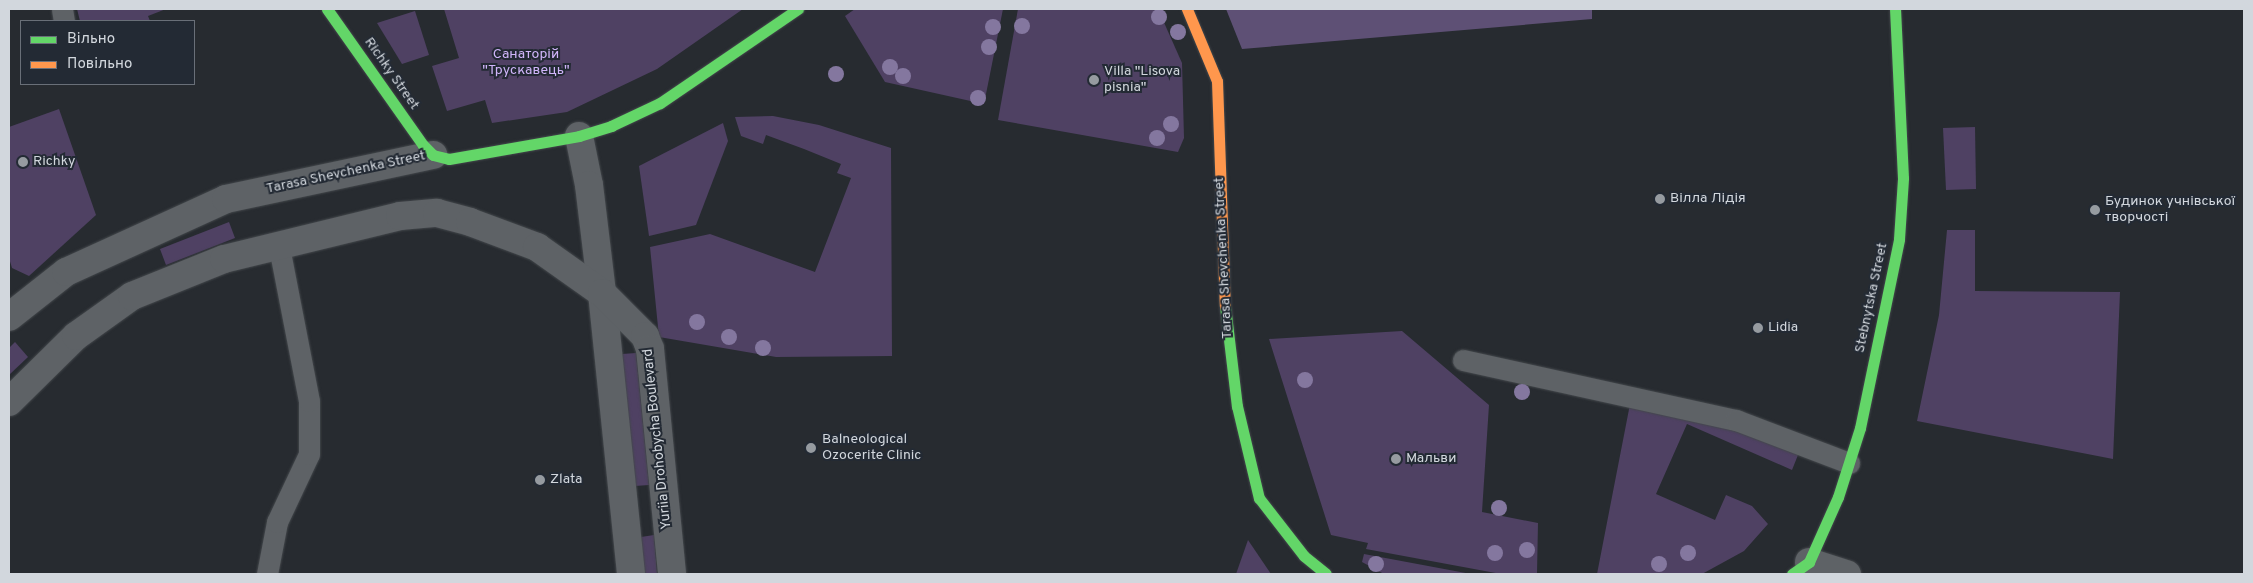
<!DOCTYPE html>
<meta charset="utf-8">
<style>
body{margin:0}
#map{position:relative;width:2253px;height:583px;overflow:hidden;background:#272b30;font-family:Overpass,sans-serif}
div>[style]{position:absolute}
.green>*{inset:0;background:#4f4163}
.forest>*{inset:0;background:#5e5075}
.roads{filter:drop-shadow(0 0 1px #43474b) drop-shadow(0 0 1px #43474b)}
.lane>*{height:21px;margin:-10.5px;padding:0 10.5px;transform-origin:10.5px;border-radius:10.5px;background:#5e6266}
.street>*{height:28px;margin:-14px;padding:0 14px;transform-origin:14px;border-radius:14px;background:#5e6266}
.fast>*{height:11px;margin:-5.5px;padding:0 5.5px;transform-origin:5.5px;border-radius:5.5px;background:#63d668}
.slow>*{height:11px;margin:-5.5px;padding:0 5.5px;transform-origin:5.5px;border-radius:5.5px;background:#ff974d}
.trees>*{width:16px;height:16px;margin:-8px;border-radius:50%;background:#84779f}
.dots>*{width:14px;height:14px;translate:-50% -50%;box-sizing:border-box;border:2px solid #232a34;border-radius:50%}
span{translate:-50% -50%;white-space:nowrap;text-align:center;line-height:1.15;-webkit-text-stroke:4px #232a34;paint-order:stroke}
.park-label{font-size:14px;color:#d0b5fa}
.poi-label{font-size:14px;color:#d2d7dd}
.left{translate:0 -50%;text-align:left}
.street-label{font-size:14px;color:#d2d7dd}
.frame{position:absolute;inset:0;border:10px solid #d2d7dd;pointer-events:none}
.legend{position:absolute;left:20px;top:20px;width:175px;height:65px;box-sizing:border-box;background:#232a34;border:1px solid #696f78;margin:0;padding:6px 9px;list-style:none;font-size:15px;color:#d2d7dd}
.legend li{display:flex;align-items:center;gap:10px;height:25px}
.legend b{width:25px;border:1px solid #696f78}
</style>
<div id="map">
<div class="green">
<div style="clip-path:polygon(77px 9px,166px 9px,148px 16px,150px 21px,80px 21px)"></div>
<div style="clip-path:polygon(444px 9px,743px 9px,657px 69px,567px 112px,492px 123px,485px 100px,447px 111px,432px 66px,459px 58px)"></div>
<div style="clip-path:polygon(855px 9px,1003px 9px,984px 104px,885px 82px,845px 16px)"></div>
<div style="clip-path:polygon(1018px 9px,1158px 9px,1182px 63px,1184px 138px,1178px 152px,998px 120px)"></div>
<div style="clip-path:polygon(415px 11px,429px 55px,402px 64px,377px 23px)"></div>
<div style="clip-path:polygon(59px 109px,96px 215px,29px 276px,12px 268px,9px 258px,9px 127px)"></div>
<div style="clip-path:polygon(773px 116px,819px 125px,891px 148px,892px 356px,776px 357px,659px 337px,650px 247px,710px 234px,815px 272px,851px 178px,837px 173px,841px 164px,804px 149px,766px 135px,763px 144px,741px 136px,735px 117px)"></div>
<div style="clip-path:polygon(723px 123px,728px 141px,696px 225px,649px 236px,639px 166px)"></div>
<div style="clip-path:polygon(1975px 127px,1976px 189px,1946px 190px,1943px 128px)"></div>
<div style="clip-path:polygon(229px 222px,235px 238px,166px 265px,160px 249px)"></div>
<div style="clip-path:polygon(1947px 230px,1975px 230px,1975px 291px,2120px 292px,2113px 459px,1917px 421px,1939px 315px)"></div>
<div style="clip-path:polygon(1402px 331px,1489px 405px,1482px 512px,1538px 523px,1537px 574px,1501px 574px,1366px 549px,1368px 543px,1331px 535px,1269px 339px)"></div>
<div style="clip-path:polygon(15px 342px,28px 357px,9px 375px,9px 348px)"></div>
<div style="clip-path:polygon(636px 353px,649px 485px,635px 486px,622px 354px)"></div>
<div style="clip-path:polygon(1631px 399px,1800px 450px,1792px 470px,1687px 424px,1656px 494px,1715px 520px,1726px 495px,1752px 506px,1768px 524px,1744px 551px,1702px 574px,1597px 574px)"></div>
<div style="clip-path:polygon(654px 535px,657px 574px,644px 574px,641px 537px)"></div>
<div style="clip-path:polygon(1248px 540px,1271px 574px,1236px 574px)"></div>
<div style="clip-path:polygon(1364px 554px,1471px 574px,1384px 574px,1362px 562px)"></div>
</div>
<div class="forest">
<div style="clip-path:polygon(1226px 9px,1592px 9px,1592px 19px,1242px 49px)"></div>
</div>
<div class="roads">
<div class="lane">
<div style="left:62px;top:9px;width:12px;rotate:81deg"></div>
<div style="left:1463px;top:360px;width:280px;rotate:12.4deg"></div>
<div style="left:1736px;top:420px;width:121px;rotate:20.8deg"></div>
<div style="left:267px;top:574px;width:53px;rotate:-79.1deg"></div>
<div style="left:277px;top:522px;width:75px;rotate:-64.8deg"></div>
<div style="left:309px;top:454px;width:53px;rotate:-90deg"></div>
<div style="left:309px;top:401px;width:157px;rotate:-101deg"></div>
</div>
<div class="street">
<div style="left:579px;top:136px;width:50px;rotate:78.5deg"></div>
<div style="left:589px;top:185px;width:109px;rotate:83.1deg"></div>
<div style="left:602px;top:293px;width:282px;rotate:84.1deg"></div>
<div style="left:9px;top:317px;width:73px;rotate:-38.3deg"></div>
<div style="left:66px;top:272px;width:176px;rotate:-24.5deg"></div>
<div style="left:226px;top:199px;width:212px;rotate:-12deg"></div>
<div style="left:9px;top:402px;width:94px;rotate:-44.6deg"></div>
<div style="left:76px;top:336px;width:69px;rotate:-35.5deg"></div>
<div style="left:132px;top:296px;width:99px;rotate:-21.9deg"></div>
<div style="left:224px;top:259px;width:181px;rotate:-13.7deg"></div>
<div style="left:400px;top:216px;width:37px;rotate:-5deg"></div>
<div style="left:437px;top:213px;width:34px;rotate:15deg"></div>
<div style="left:470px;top:222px;width:72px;rotate:20.5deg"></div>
<div style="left:537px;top:247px;width:80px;rotate:35.3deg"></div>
<div style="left:602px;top:293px;width:61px;rotate:45deg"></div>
<div style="left:645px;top:336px;width:14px;rotate:69deg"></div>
<div style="left:650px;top:349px;width:226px;rotate:84.4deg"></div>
<div style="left:1809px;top:562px;width:40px;rotate:18deg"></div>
</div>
<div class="fast">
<div style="left:327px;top:9px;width:166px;rotate:54.8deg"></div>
<div style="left:423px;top:145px;width:14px;rotate:45deg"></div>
<div style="left:433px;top:155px;width:16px;rotate:14deg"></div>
<div style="left:449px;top:159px;width:132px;rotate:-10deg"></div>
<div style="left:579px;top:136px;width:34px;rotate:-17deg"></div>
<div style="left:611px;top:126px;width:54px;rotate:-25.1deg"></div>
<div style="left:660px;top:103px;width:167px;rotate:-34.3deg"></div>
<div style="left:1225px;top:306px;width:101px;rotate:83.2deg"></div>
<div style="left:1237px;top:406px;width:95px;rotate:76.6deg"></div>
<div style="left:1259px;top:498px;width:73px;rotate:52.2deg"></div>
<div style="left:1304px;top:556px;width:28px;rotate:39deg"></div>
<div style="left:1792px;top:574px;width:21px;rotate:-35deg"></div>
<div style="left:1809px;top:562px;width:71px;rotate:-66deg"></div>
<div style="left:1838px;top:497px;width:72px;rotate:-72.3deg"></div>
<div style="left:1860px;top:428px;width:193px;rotate:-78.3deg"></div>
<div style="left:1899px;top:239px;width:61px;rotate:-86.2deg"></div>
<div style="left:1903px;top:178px;width:169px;rotate:-92.7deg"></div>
</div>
<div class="slow">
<div style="left:1187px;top:9px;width:78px;rotate:67.4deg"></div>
<div style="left:1217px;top:81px;width:225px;rotate:88deg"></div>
</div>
</div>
<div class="trees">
<div style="left:1159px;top:17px"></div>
<div style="left:1022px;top:26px"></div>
<div style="left:993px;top:27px"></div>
<div style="left:1178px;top:32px"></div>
<div style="left:989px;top:47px"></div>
<div style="left:890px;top:67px"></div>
<div style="left:836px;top:74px"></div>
<div style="left:903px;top:76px"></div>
<div style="left:978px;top:98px"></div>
<div style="left:1171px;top:124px"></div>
<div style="left:1157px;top:138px"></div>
<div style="left:697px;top:322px"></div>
<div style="left:729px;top:337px"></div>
<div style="left:763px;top:348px"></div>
<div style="left:1305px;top:380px"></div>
<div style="left:1522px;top:392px"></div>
<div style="left:1499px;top:508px"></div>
<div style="left:1527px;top:550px"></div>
<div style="left:1495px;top:553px"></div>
<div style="left:1688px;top:553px"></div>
<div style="left:1376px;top:564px"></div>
<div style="left:1659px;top:564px"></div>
</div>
<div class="dots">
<div style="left:1094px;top:80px;background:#969ba0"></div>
<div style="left:23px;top:162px;background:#969ba0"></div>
<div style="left:1660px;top:199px;background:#969ba0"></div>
<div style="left:2095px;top:210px;background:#969ba0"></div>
<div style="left:1758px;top:328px;background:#969ba0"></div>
<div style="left:811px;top:448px;background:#969ba0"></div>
<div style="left:1396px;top:459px;background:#969ba0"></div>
<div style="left:540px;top:480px;background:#969ba0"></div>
</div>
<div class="park-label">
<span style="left:526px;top:63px">Санаторій<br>"Трускавець"</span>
</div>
<div class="poi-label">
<span class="left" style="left:1104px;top:80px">Villa "Lisova<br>pisnia"</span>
<span class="left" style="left:33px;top:162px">Richky</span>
<span class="left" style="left:1670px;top:199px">Вілла Лідія</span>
<span class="left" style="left:2105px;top:210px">Будинок учнівської<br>творчості</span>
<span class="left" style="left:1768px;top:328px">Lidia</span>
<span class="left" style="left:822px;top:448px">Balneological<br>Ozocerite Clinic</span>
<span class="left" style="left:1406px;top:459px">Мальви</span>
<span class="left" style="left:550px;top:480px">Zlata</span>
</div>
<div class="street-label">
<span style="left:391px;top:74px;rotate:55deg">Richky Street</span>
<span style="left:346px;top:173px;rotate:-12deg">Tarasa Shevchenka Street</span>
<span style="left:1224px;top:258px;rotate:-93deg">Tarasa Shevchenka Street</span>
<span style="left:1872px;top:298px;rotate:-78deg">Stebnytska Street</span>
<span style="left:658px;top:439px;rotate:-96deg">Yuriia Drohobycha Boulevard</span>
</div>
<div class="frame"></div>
<ul class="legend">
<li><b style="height:6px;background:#63d668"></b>Вільно</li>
<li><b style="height:6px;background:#ff974d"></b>Повільно</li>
</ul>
</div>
